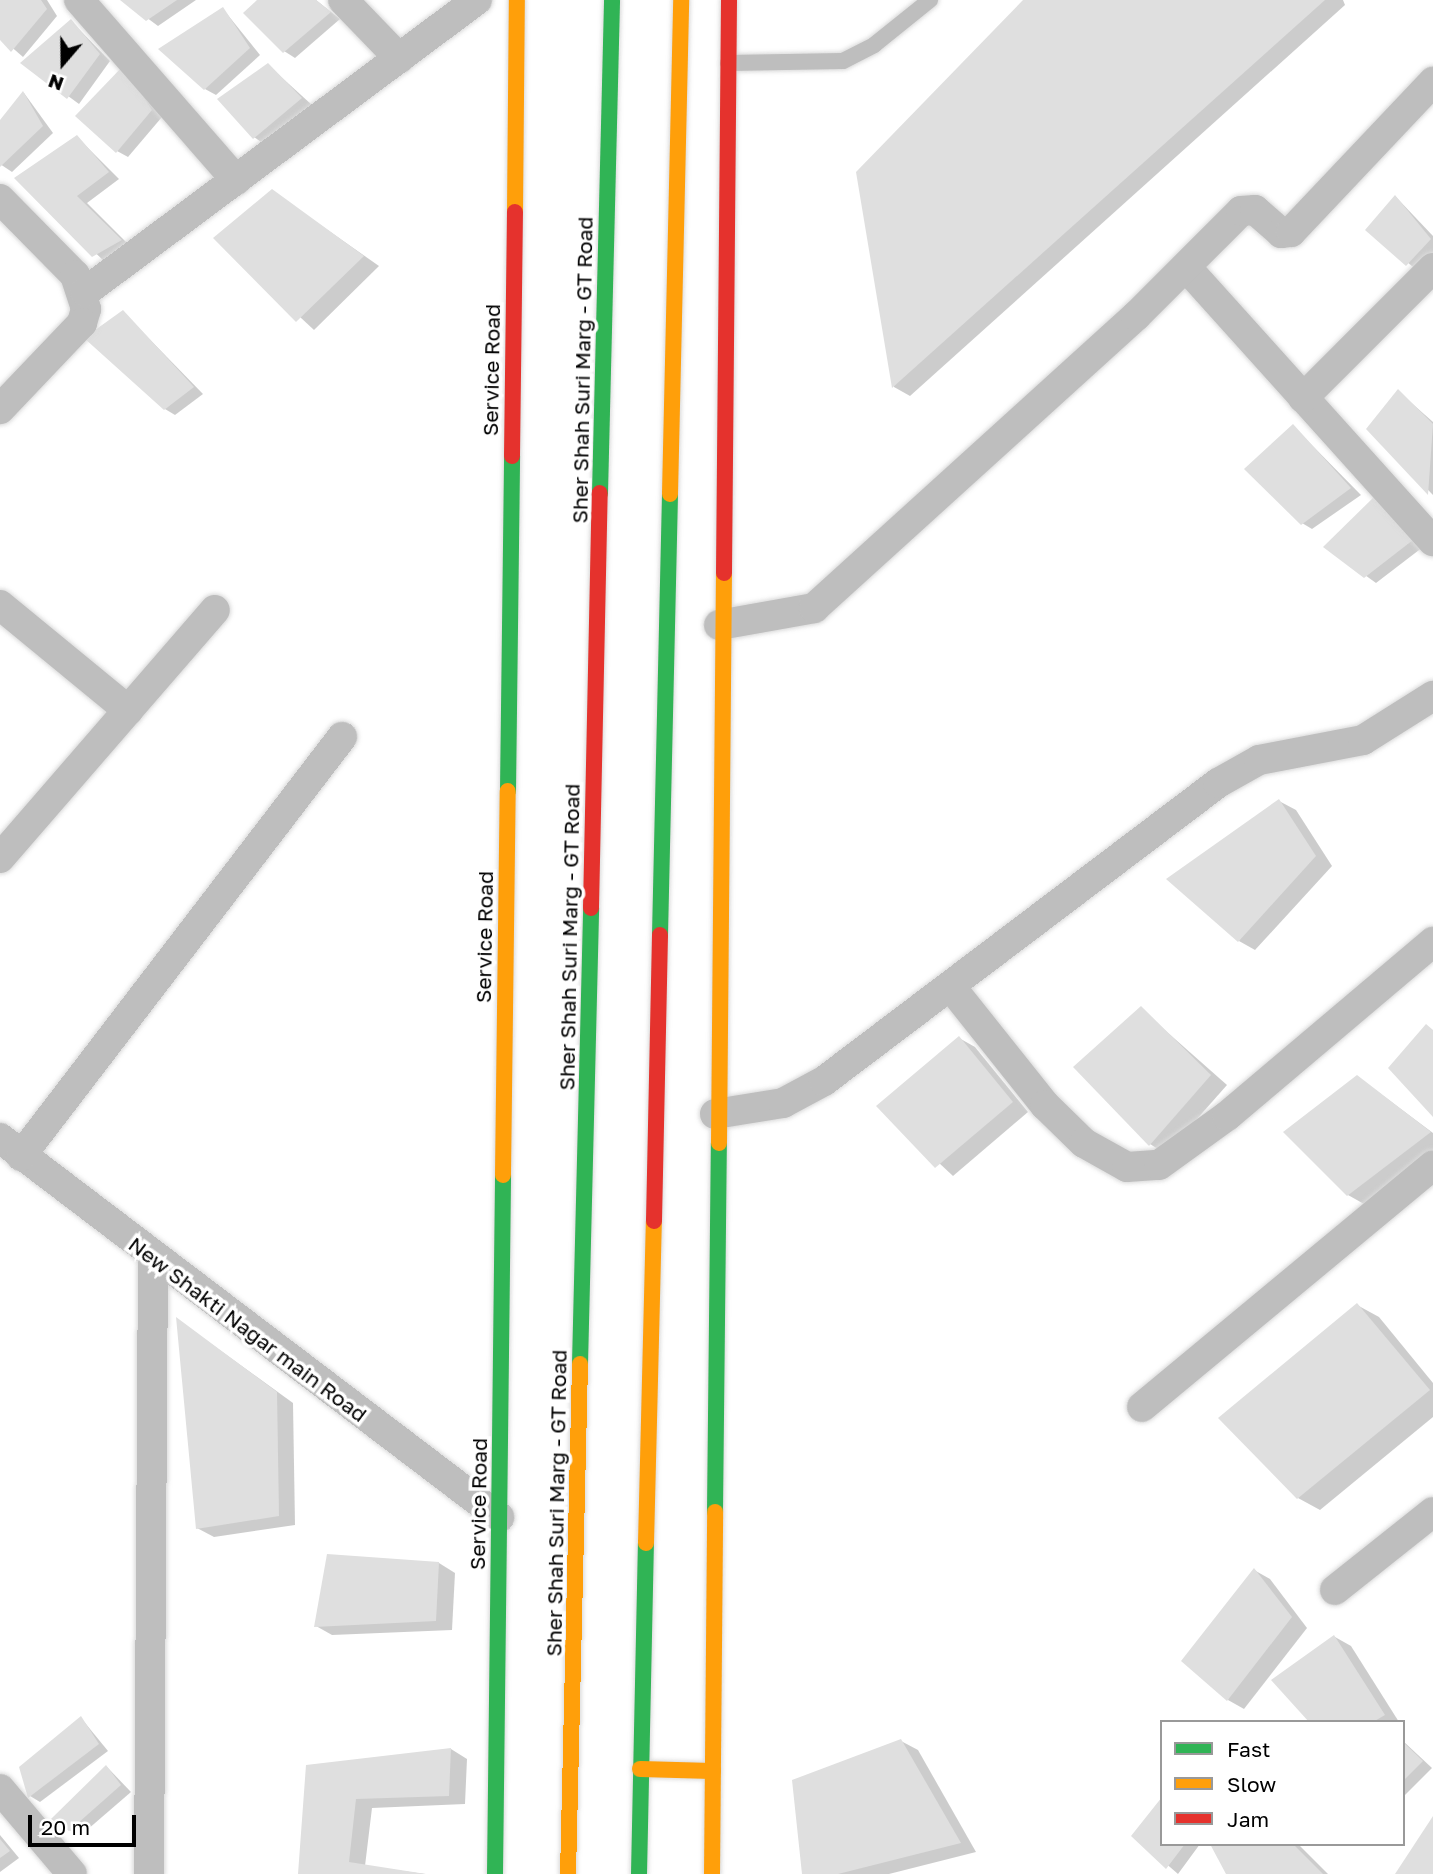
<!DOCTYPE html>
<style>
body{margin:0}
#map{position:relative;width:1433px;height:1874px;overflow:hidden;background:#fff;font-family:"Golos Text",sans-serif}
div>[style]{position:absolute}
.shadow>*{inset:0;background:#0003}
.building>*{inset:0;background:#dfdfdf}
.roads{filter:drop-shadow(0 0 2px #dbdbdb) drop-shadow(0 0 2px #dbdbdb)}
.lane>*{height:16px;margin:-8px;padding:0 8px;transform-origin:8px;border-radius:8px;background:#bebebe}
.street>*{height:30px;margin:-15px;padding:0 15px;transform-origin:15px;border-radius:15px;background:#bebebe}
.fast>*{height:16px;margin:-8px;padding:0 8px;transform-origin:8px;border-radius:8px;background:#30b455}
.slow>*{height:16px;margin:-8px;padding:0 8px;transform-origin:8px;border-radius:8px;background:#ff9f0a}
.jam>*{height:16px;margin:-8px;padding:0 8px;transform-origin:8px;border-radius:8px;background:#e5322d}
span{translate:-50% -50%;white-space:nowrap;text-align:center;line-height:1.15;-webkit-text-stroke:7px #fff;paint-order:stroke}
.street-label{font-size:21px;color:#000}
.legend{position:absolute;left:1160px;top:1720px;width:245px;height:126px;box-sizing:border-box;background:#fff;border:2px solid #999;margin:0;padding:9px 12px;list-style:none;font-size:21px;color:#000}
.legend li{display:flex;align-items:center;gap:14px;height:35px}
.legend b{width:35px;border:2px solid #999}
.north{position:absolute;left:28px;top:28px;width:70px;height:70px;-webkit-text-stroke:5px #fff;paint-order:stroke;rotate:200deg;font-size:19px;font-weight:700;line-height:28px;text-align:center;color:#000}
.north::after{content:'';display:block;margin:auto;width:24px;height:32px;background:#000;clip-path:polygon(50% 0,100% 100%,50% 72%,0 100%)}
.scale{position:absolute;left:28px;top:1815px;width:108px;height:32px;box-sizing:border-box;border:4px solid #000;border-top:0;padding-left:9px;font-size:21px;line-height:24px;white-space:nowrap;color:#000;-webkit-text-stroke:5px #fff;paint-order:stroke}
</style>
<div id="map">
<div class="shadow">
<div style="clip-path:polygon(0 0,47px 0,57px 16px,23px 57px,0 37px)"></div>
<div style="clip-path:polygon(123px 0,196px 0,158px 26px)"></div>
<div style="clip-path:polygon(260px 0,316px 0,340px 19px,295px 58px,284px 51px)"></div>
<div style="clip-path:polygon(1025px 0,1343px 0,1345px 5px,910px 396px,894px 387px,857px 173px)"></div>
<div style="clip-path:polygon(223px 9px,260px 55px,216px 95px,205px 89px)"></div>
<div style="clip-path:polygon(71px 21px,110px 61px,79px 104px,23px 63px)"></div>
<div style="clip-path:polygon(268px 65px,312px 105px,264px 144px,254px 137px)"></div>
<div style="clip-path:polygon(124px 68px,162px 117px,128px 157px,117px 151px)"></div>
<div style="clip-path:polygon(24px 93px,53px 133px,12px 172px,0 164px,0 122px)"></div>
<div style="clip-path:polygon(77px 137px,119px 179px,87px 203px,131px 247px,105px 262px,17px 178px)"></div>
<div style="clip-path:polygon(272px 191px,379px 266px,314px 330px,215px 238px)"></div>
<div style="clip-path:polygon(1396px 197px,1433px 236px,1433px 255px,1418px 271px,1368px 230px)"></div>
<div style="clip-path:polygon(123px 312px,203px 394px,175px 415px,165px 409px)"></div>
<div style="clip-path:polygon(1398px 391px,1433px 422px,1433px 495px,1369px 429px)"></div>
<div style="clip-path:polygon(1293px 426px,1361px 495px,1312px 529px,1302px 523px)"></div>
<div style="clip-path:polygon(1376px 497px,1423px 547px,1376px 583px,1326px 547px)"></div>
<div style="clip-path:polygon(1279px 801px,1296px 810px,1332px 866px,1255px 950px,1239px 941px)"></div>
<div style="clip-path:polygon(1141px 1009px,1227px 1085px,1166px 1154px,1150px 1144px)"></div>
<div style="clip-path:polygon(959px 1038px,975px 1047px,1028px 1112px,953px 1176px,878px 1106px)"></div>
<div style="clip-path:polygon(1358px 1077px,1433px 1133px,1433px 1152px,1364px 1204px,1348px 1195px)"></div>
<div style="clip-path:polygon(1357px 1305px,1379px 1317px,1433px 1383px,1433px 1417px,1320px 1510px,1298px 1498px)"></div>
<div style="clip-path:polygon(178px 1320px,293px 1403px,295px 1525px,214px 1537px,197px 1528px)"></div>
<div style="clip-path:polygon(439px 1563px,455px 1573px,452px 1630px,332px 1635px,316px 1626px)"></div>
<div style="clip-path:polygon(1254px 1570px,1270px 1579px,1307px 1628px,1244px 1709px,1228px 1700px)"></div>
<div style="clip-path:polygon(1335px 1637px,1351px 1646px,1399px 1722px,1311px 1722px)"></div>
<div style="clip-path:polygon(81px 1718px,108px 1751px,40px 1802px,30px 1796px)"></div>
<div style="clip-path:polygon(901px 1741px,918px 1750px,976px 1852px,889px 1874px,804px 1874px)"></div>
<div style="clip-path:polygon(1403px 1741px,1432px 1768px,1403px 1797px)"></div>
<div style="clip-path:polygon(451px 1749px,467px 1759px,465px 1804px,372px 1808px,365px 1866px,425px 1874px,300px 1874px,307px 1767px)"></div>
<div style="clip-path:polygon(107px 1767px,131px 1792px,80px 1836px,69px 1830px)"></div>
<div style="clip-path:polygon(0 1835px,19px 1858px,0 1872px)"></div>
<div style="clip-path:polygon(1133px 1835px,1162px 1844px,1200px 1844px,1178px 1874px)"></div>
<div style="clip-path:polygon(1212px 1844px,1298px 1844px,1328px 1874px,1228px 1874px)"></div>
</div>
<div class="building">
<div style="clip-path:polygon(0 0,41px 0,47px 9px,11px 52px,0 40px)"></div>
<div style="clip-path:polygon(120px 0,177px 0,146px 21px)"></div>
<div style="clip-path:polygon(257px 0,316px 0,331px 12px,283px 53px,243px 13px)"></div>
<div style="clip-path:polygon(1023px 0,1325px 0,892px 388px,856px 172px)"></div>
<div style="clip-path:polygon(223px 7px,250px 48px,204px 90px,158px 49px)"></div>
<div style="clip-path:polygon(71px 19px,100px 54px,67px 99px,20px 63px)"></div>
<div style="clip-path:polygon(268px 63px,302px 98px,253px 139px,217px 99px)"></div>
<div style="clip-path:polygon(123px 66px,152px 110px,116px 153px,75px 116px)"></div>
<div style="clip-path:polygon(23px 91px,43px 126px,0 167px,0 120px)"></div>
<div style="clip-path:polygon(77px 135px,109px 172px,77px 196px,122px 240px,92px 257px,14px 178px)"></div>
<div style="clip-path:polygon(272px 189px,364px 256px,296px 322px,213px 238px)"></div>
<div style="clip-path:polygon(1395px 195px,1431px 239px,1406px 266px,1365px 230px)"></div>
<div style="clip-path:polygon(123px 310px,194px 387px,164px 410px,84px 338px)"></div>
<div style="clip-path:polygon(1398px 389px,1433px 424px,1428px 495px,1366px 429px)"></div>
<div style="clip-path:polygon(1293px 424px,1351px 488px,1301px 525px,1244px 469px)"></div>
<div style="clip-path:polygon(1376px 495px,1413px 540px,1364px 578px,1323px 547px)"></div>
<div style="clip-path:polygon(1279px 799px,1316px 856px,1238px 942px,1166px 879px)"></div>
<div style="clip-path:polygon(1141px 1006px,1211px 1075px,1149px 1146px,1073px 1067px)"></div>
<div style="clip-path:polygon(1426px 1024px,1433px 1030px,1433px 1117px,1388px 1068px)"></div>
<div style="clip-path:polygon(959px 1036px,1013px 1102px,935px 1168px,876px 1106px)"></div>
<div style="clip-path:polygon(1357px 1075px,1431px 1132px,1347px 1196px,1283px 1132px)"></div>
<div style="clip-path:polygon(1357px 1303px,1430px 1390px,1297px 1499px,1218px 1418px)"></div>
<div style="clip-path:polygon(176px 1317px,277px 1392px,279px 1516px,196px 1529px)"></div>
<div style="clip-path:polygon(327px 1554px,439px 1562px,436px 1621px,314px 1627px)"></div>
<div style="clip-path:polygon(1254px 1568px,1292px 1617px,1227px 1701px,1181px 1661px)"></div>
<div style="clip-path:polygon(1334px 1635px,1385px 1715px,1373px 1722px,1309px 1722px,1271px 1680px)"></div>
<div style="clip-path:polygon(81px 1716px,99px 1744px,28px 1798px,19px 1767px)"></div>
<div style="clip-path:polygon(901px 1739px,961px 1843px,838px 1874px,802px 1874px,792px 1780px)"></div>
<div style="clip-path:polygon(1403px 1742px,1423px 1761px,1403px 1781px)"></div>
<div style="clip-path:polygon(451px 1748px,449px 1796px,356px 1799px,349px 1862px,426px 1874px,298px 1874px,306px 1765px)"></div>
<div style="clip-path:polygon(106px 1765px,121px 1785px,69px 1831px,51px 1819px)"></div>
<div style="clip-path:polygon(1162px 1797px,1162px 1844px,1185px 1844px,1166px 1869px,1131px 1836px)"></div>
<div style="clip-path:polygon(1433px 1816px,1433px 1874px,1395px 1874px)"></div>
<div style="clip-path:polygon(0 1839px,10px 1851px,0 1858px)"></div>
<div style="clip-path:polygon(1210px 1844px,1293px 1844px,1323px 1874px,1226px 1874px)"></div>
</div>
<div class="roads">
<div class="lane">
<div style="left:728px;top:63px;width:115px;rotate:-1deg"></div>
<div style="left:843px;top:61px;width:35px;rotate:-27deg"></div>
<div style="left:874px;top:45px;width:72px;rotate:-38.8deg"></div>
</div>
<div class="street">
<div style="left:79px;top:0;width:239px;rotate:48.9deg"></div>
<div style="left:343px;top:0;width:81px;rotate:46deg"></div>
<div style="left:0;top:199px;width:107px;rotate:45.4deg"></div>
<div style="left:75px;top:275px;width:36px;rotate:72deg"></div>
<div style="left:86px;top:309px;width:15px;rotate:106deg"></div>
<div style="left:82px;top:323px;width:119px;rotate:133.6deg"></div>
<div style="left:1186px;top:267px;width:369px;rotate:48deg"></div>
<div style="left:85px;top:292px;width:489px;rotate:-36.7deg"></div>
<div style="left:1303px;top:398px;width:184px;rotate:-45deg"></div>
<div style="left:0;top:605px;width:166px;rotate:39.4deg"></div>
<div style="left:719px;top:625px;width:97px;rotate:-10.1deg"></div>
<div style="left:814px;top:608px;width:435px;rotate:-42.2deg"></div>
<div style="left:1136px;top:316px;width:148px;rotate:-45deg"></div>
<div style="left:1241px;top:211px;width:14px;rotate:-4deg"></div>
<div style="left:1255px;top:210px;width:35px;rotate:41deg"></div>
<div style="left:1281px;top:233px;width:10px;rotate:-6deg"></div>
<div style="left:1291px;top:232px;width:207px;rotate:-46.6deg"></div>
<div style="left:0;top:858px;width:328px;rotate:-49.1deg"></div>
<div style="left:951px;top:987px;width:151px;rotate:51.5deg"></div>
<div style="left:1045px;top:1105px;width:54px;rotate:44.3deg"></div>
<div style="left:1084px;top:1143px;width:49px;rotate:29.2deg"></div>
<div style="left:1127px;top:1167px;width:32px;rotate:-4deg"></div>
<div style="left:1159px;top:1165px;width:84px;rotate:-35.8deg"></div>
<div style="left:1227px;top:1116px;width:270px;rotate:-40.2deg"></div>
<div style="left:715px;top:1114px;width:69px;rotate:-9.2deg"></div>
<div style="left:783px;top:1103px;width:47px;rotate:-28.2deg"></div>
<div style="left:824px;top:1081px;width:494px;rotate:-37.1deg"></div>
<div style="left:1218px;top:783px;width:47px;rotate:-29.3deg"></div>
<div style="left:1259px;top:760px;width:106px;rotate:-10.9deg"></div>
<div style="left:1363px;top:740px;width:83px;rotate:-32.2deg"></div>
<div style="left:0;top:1138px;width:627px;rotate:37.22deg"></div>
<div style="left:21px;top:1156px;width:528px;rotate:-52.54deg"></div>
<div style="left:1142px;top:1407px;width:378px;rotate:-39.7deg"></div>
<div style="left:1335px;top:1590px;width:125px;rotate:-38.5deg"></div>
<div style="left:0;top:1789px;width:111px;rotate:49.7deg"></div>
<div style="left:149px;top:1874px;width:617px;rotate:-89.63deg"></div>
</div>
<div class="fast">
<div style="left:600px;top:493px;width:493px;rotate:-88.6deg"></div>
<div style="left:508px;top:791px;width:335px;rotate:-89.3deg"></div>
<div style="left:660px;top:935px;width:441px;rotate:-88.7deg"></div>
<div style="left:580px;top:1364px;width:456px;rotate:-88.6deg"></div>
<div style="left:715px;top:1512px;width:369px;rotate:-89.4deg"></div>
<div style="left:495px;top:1874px;width:699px;rotate:-89.34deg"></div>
<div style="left:639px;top:1874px;width:331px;rotate:-88.8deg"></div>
</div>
<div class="slow">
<div style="left:515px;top:212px;width:212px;rotate:-89.5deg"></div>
<div style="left:670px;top:494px;width:494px;rotate:-88.7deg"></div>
<div style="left:719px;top:1143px;width:570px;rotate:-89.5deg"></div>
<div style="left:503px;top:1175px;width:384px;rotate:-89.3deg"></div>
<div style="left:646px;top:1543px;width:322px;rotate:-88.6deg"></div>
<div style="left:640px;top:1769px;width:73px;rotate:1.6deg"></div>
<div style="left:568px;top:1874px;width:510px;rotate:-88.65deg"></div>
<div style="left:712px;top:1874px;width:362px;rotate:-89.5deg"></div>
</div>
<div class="jam">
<div style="left:512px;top:456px;width:244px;rotate:-89.3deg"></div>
<div style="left:724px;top:573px;width:573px;rotate:-89.5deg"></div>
<div style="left:591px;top:908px;width:415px;rotate:-88.8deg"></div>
<div style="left:654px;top:1221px;width:286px;rotate:-88.8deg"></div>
</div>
</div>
<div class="street-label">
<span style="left:491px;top:370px;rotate:-89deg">Service Road</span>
<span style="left:582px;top:370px;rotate:-89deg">Sher Shah Suri Marg - GT Road</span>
<span style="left:484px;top:937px;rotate:-89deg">Service Road</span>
<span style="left:569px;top:937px;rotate:-89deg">Sher Shah Suri Marg - GT Road</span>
<span style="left:248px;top:1329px;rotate:37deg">New Shakti Nagar main Road</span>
<span style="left:556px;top:1503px;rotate:-89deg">Sher Shah Suri Marg - GT Road</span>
<span style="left:478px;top:1504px;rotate:-89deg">Service Road</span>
</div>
<ul class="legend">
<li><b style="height:9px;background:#30b455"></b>Fast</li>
<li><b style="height:9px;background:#ff9f0a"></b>Slow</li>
<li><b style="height:9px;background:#e5322d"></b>Jam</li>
</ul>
<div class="north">N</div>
<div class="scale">20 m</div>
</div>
